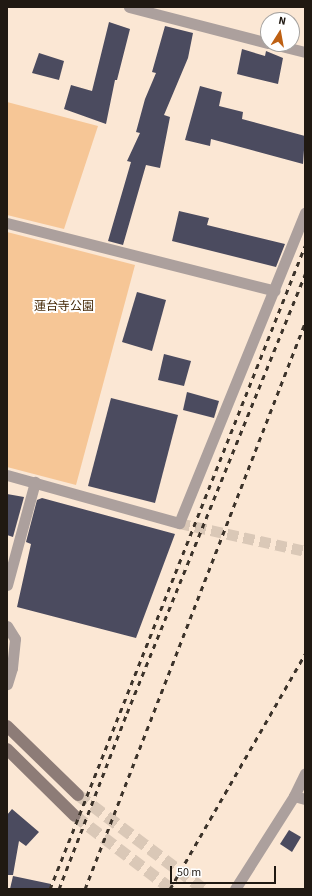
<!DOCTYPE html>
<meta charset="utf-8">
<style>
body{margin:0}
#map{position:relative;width:312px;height:896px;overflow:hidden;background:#fbe7d4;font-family:"Source Sans 3","Noto Sans JP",sans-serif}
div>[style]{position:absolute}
.green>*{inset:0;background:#f6c696}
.building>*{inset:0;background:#4b4b5f}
.street-tunnel>*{height:11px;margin-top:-5.5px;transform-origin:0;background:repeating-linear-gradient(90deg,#dac8b7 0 11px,transparent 0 16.5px)}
.secondary-tunnel>*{height:12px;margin-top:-6px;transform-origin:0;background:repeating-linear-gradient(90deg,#dac8b7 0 12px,transparent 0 18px)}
.street>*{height:11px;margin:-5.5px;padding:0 5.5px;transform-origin:5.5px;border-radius:5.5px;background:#aca09d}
.secondary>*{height:12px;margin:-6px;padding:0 6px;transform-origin:6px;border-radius:6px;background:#8d7c77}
.rail>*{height:3px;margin-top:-1.5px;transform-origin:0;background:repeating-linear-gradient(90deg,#3c332a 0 5px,transparent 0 10px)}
span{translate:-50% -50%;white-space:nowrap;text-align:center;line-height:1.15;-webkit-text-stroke:4px #fff;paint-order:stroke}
.park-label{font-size:12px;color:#462907}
.frame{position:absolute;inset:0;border:8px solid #201912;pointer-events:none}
.north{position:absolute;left:260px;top:12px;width:40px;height:40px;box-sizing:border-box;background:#fff;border:1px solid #a6a3a0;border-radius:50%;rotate:11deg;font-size:11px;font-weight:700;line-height:16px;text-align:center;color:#201912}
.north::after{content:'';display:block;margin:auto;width:14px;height:18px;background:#be6013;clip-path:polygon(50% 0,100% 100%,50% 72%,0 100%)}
.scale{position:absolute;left:170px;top:866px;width:106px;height:18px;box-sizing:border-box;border:2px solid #201912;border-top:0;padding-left:5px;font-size:12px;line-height:14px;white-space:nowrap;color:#201912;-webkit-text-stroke:3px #fff;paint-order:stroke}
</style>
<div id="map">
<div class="green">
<div style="clip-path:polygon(7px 102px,98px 126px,64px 229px,7px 215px)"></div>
<div style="clip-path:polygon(7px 232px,135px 265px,76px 485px,7px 467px)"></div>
</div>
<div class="building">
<div style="clip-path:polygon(109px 22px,130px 29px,117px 80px,115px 80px,106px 124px,64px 109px,71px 85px,92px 91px)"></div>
<div style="clip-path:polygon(165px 26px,193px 33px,188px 58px,164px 115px,170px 117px,160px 168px,146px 165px,123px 245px,108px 241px,131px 162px,127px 161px,140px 133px,136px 132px,145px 99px,156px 73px,152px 72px)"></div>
<div style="clip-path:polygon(242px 49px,265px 56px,266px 51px,283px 58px,278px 84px,237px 74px)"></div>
<div style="clip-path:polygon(39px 53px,64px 61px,59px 80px,32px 73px)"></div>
<div style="clip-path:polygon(200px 86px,222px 92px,219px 106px,243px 112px,242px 119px,305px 136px,303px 164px,211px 139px,210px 146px,185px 140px)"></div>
<div style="clip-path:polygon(179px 211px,209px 218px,207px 225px,285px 244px,276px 267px,172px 241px)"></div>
<div style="clip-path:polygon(137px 292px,166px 300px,152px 351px,122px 342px)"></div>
<div style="clip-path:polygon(164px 354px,191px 361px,184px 386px,158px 380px)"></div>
<div style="clip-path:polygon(187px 392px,219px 401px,214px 418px,183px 410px)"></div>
<div style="clip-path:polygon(111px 398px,178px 415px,155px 503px,88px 486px)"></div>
<div style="clip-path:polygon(7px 494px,24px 497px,13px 537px,7px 535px)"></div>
<div style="clip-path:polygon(42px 498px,175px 534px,136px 638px,17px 607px,31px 544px,26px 542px,37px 500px)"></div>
<div style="clip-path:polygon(12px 809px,39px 832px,26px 846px,19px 841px,13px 875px,7px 875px,7px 815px)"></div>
<div style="clip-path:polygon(289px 830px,301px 837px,292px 852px,280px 844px)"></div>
<div style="clip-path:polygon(13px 876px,51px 884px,50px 889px,10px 889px)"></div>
</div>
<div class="street-tunnel">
<div style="left:179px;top:523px;width:129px;rotate:12.5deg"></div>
</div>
<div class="secondary-tunnel">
<div style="left:78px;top:795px;width:156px;rotate:36.9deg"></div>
<div style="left:75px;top:816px;width:121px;rotate:37.2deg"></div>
</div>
<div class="street">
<div style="left:129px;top:7px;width:144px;rotate:14.5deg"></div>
<div style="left:273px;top:44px;width:33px;rotate:14deg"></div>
<div style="left:7px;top:223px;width:276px;rotate:14.2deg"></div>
<div style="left:7px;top:475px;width:179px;rotate:15.6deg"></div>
<div style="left:179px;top:523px;width:335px;rotate:-67.9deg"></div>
<div style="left:7px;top:585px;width:107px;rotate:-74.8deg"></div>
<div style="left:7px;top:626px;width:15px;rotate:58deg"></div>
<div style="left:15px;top:639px;width:29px;rotate:96deg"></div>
<div style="left:12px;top:668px;width:17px;rotate:107deg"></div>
<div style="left:294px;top:796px;width:11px;rotate:15deg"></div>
<div style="left:235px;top:889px;width:110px;rotate:-57.6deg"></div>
<div style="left:294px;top:796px;width:25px;rotate:-64deg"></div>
</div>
<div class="secondary">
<div style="left:7px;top:726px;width:99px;rotate:44.2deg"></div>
<div style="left:7px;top:749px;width:95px;rotate:44.6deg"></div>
</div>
<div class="rail">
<div style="left:50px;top:889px;width:692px;rotate:-68.37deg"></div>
<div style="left:59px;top:889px;width:189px;rotate:-68.9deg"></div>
<div style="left:127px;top:713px;width:474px;rotate:-67.9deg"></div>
<div style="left:85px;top:889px;width:607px;rotate:-68.76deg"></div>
<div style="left:170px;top:889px;width:271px;rotate:-60.1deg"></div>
</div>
<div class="park-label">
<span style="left:64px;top:307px">蓮台寺公園</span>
</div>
<div class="frame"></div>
<div class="north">N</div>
<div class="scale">50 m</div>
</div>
